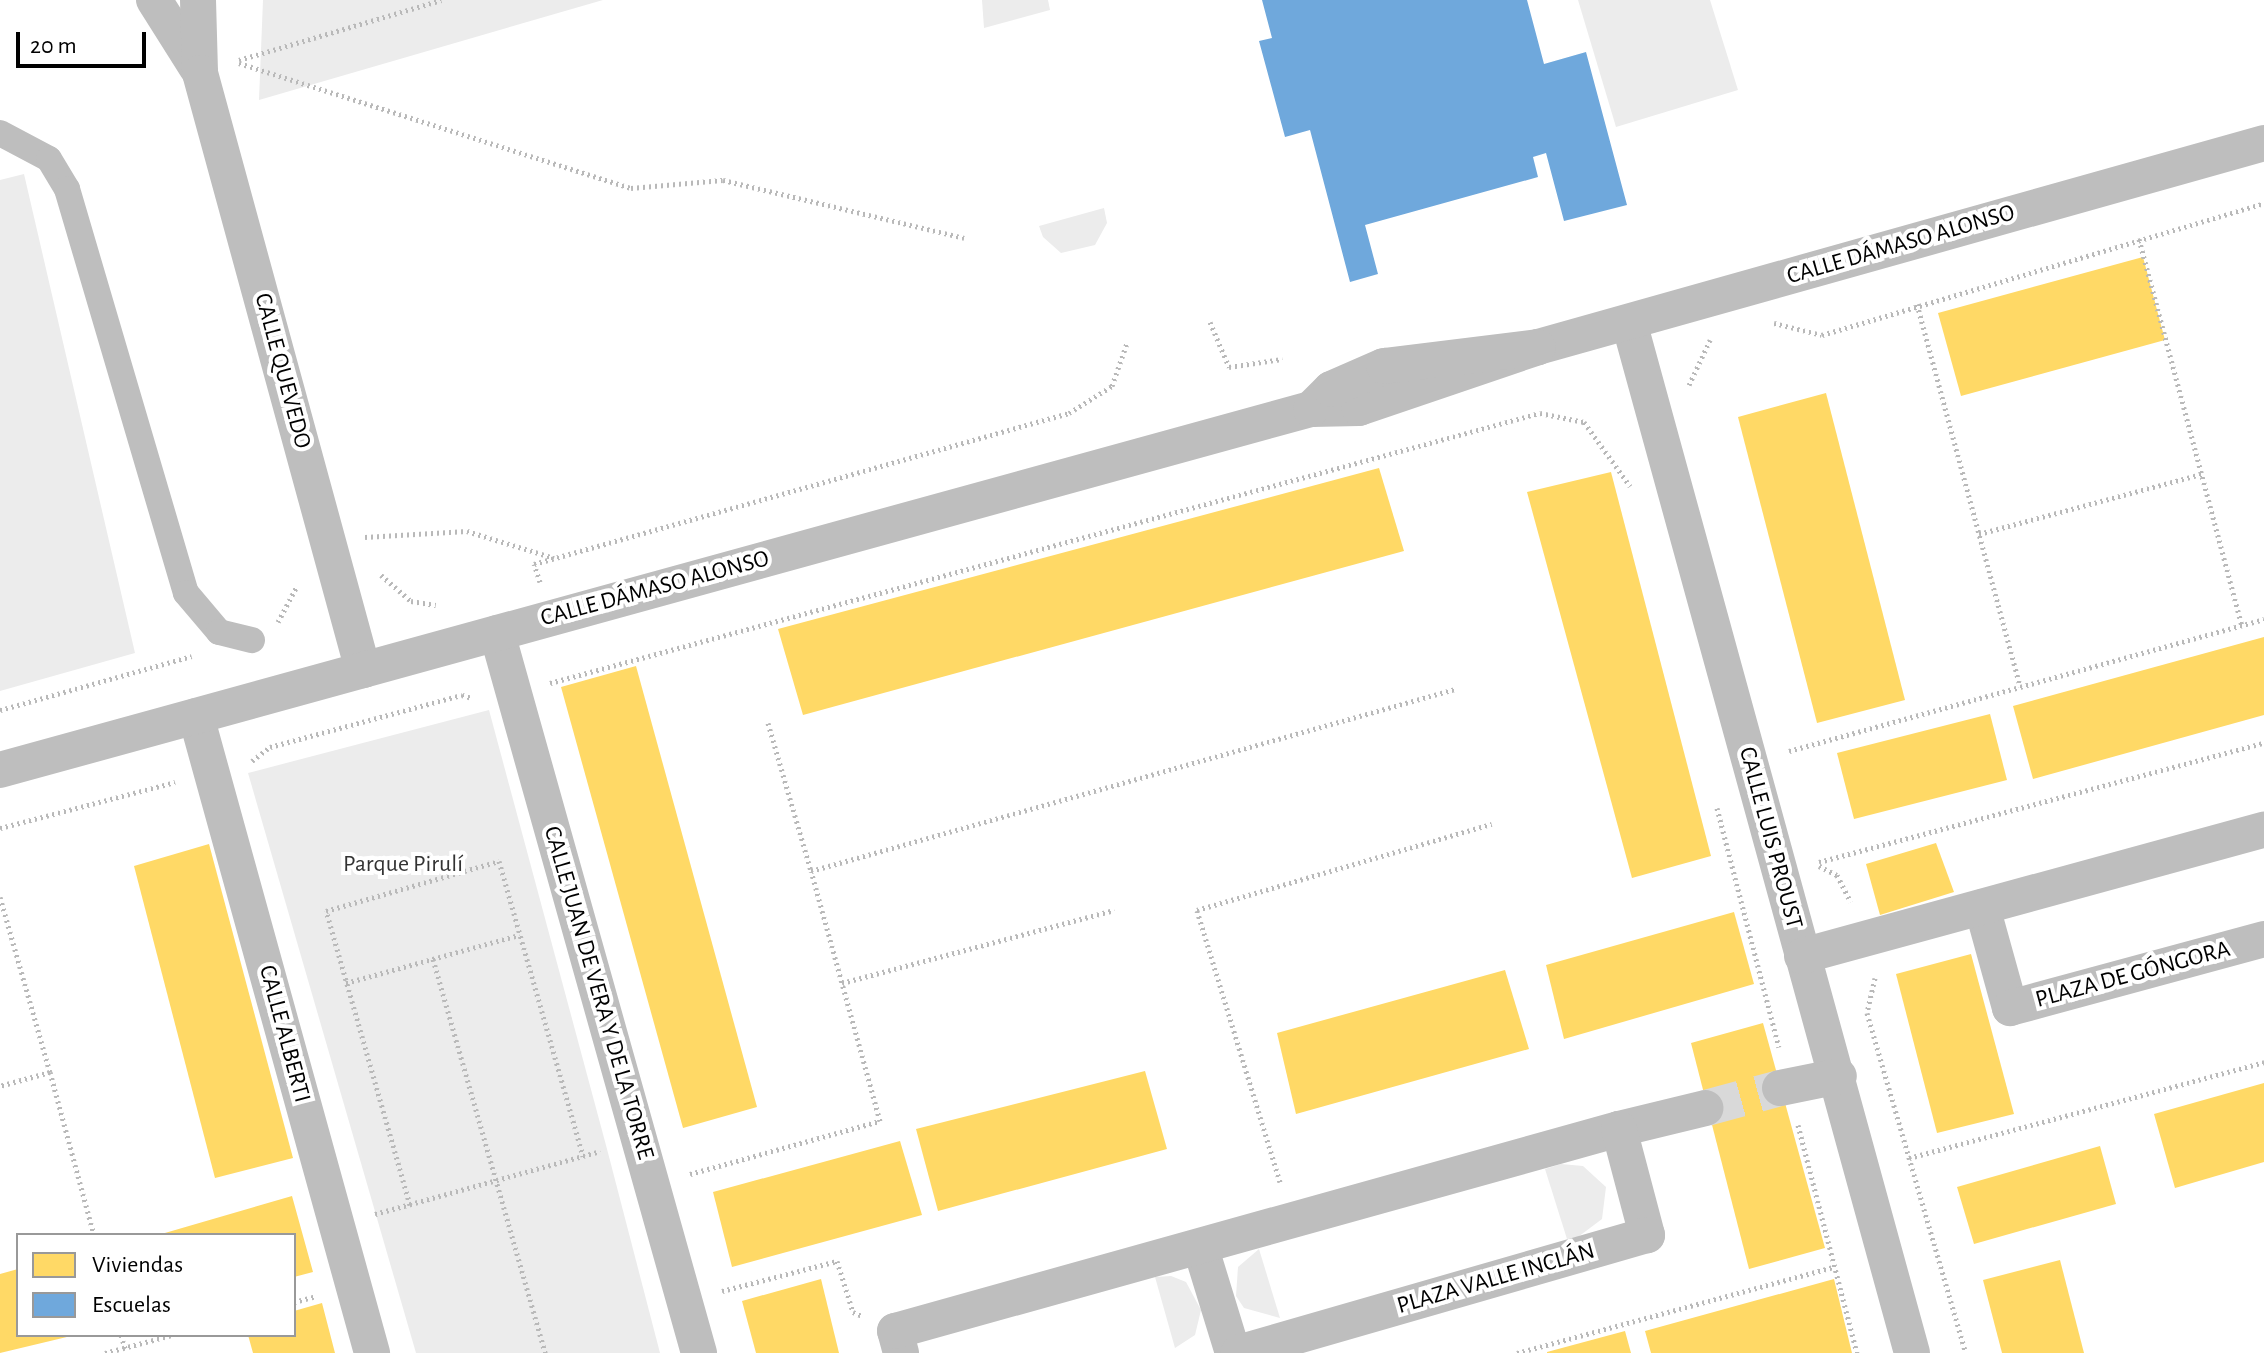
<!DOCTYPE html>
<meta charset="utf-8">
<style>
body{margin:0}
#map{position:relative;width:2264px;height:1353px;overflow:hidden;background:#fff;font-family:"Alegreya Sans",sans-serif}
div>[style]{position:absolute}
.green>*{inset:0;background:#ececec}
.homes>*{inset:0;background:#ffd966}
.schools>*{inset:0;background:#6fa8dc}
.minor-tunnel>*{height:36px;margin-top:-18px;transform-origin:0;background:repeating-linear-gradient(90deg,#d9d9d9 0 36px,transparent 0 54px)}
.path>*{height:5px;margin-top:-2.5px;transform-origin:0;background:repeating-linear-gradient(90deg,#b9b9b9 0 2px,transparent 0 6px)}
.pedestrian>*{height:26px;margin:-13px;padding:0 13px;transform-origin:13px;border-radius:13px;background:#bebebe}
.minor>*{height:36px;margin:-18px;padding:0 18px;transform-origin:18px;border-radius:18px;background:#bebebe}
span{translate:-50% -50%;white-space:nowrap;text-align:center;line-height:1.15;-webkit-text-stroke:8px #fff;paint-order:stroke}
.street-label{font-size:24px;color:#000}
.park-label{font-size:24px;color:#333}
.legend{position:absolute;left:16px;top:1233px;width:280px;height:104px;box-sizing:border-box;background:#fff;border:2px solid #999;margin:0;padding:10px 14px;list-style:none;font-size:24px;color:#000}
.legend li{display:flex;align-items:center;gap:16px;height:40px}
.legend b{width:40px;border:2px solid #999}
.scale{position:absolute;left:16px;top:32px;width:130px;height:36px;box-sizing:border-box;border:4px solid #000;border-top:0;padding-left:10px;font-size:24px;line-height:28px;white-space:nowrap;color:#000;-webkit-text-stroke:6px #fff;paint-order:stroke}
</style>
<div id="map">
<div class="green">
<div style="clip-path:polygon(263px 0,603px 0,259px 100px)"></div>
<div style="clip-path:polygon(982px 0,1048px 0,1050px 10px,984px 28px)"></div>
<div style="clip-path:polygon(1578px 0,1710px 0,1738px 90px,1616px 127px)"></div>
<div style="clip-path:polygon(24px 174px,135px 653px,0 691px,0 180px)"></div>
<div style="clip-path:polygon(1104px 208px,1107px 223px,1095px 245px,1061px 253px,1043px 237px,1039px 226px)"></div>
<div style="clip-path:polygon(489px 710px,607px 1149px,660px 1353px,416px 1353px,248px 773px)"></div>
<div style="clip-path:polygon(1561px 1164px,1583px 1166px,1606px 1187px,1602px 1219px,1578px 1237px,1567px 1239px,1545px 1169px)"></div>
<div style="clip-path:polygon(1259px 1249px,1280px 1318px,1244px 1308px,1236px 1296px,1238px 1267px)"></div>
<div style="clip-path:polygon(1171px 1276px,1186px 1282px,1201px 1310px,1195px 1335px,1175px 1348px,1155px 1277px)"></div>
</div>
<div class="homes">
<div style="clip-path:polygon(2143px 257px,2165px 340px,1961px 396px,1938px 313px)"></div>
<div style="clip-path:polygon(1826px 393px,1905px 700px,1817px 723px,1738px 417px)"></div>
<div style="clip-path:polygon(1379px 468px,1404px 551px,803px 715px,778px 629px)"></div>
<div style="clip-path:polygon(1611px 472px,1711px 856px,1632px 878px,1527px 492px)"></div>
<div style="clip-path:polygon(2264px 637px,2264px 715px,2033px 779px,2013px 706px)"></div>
<div style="clip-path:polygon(636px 666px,757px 1107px,683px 1128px,561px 687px)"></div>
<div style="clip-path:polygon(1990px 714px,2007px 780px,1854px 819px,1837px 753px)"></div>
<div style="clip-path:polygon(1936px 843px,1954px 892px,1880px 915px,1866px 864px)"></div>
<div style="clip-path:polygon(209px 844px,293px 1158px,215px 1178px,134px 866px)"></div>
<div style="clip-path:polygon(1734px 912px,1754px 984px,1564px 1039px,1546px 965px)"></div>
<div style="clip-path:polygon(1971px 954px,2014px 1114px,1937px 1133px,1896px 974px)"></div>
<div style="clip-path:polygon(1505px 970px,1529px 1049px,1296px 1114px,1277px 1033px)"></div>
<div style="clip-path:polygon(1763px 1023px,1825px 1248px,1749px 1269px,1691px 1043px)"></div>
<div style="clip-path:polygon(1145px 1071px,1167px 1149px,938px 1211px,916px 1129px)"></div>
<div style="clip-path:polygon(2264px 1083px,2264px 1162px,2175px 1188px,2154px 1114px)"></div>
<div style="clip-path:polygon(900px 1141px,922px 1215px,732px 1267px,713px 1192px)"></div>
<div style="clip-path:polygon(2100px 1146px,2116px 1204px,1974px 1244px,1957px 1187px)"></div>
<div style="clip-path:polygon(292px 1196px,313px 1272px,294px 1277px,294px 1235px,158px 1235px)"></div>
<div style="clip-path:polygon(2060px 1260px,2084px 1353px,2002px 1353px,1983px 1280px)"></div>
<div style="clip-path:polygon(18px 1269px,18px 1335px,71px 1336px,0 1353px,0 1274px)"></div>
<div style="clip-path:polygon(821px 1279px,839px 1353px,756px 1353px,742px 1301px)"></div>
<div style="clip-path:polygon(1834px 1279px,1852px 1353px,1651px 1353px,1645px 1331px)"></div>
<div style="clip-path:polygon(322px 1303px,335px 1353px,253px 1353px,248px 1335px,294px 1335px,294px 1311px)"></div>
<div style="clip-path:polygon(1625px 1331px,1631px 1353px,1547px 1353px,1547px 1352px)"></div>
</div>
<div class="schools">
<div style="clip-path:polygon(1262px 0,1527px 0,1544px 64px,1586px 52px,1627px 205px,1564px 221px,1546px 153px,1533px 157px,1538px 177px,1365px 225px,1378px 274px,1350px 282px,1310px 130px,1285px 137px,1259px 41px,1272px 38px)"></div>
</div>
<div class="minor-tunnel">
<div style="left:1706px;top:1108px;width:77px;rotate:-15.1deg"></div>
</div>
<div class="path">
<div style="left:239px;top:60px;width:211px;rotate:-16.5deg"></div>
<div style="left:239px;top:63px;width:411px;rotate:17.7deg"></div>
<div style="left:631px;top:188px;width:92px;rotate:-5deg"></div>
<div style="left:723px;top:180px;width:248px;rotate:13.5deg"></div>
<div style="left:2139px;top:239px;width:400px;rotate:75.1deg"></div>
<div style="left:1917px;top:304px;width:396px;rotate:74.9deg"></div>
<div style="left:1210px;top:322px;width:49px;rotate:67.1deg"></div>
<div style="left:1229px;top:367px;width:54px;rotate:-8.6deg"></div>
<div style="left:1774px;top:323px;width:49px;rotate:14deg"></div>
<div style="left:1822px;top:335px;width:461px;rotate:-16.6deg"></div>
<div style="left:1689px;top:385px;width:50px;rotate:-65deg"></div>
<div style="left:1979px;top:534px;width:231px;rotate:-15.1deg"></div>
<div style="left:365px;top:537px;width:102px;rotate:-3.4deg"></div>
<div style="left:467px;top:531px;width:91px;rotate:17.2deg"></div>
<div style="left:381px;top:575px;width:40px;rotate:41deg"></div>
<div style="left:411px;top:601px;width:25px;rotate:9deg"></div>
<div style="left:540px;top:582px;width:19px;rotate:-108deg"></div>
<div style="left:534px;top:564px;width:556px;rotate:-15.76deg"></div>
<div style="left:1069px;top:413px;width:51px;rotate:-32.1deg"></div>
<div style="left:1112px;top:386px;width:46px;rotate:-70.8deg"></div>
<div style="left:278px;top:622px;width:41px;rotate:-62.2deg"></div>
<div style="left:550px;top:683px;width:1026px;rotate:-15.26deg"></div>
<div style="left:1540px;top:413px;width:45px;rotate:11.6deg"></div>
<div style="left:1584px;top:422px;width:79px;rotate:54.3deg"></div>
<div style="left:0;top:710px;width:199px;rotate:-15.7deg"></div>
<div style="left:768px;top:723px;width:154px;rotate:73.8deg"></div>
<div style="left:1789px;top:751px;width:493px;rotate:-15.5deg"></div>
<div style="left:252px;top:761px;width:23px;rotate:-38deg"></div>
<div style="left:270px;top:747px;width:199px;rotate:-15.2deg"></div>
<div style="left:462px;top:695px;width:10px;rotate:17deg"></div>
<div style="left:1717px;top:808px;width:247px;rotate:75.5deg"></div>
<div style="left:0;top:828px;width:181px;rotate:-14.7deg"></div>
<div style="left:1819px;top:862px;width:461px;rotate:-15deg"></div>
<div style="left:1819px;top:866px;width:20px;rotate:27deg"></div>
<div style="left:1837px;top:875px;width:30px;rotate:63deg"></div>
<div style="left:0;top:897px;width:182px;rotate:74.1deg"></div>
<div style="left:50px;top:1072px;width:52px;rotate:164.4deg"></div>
<div style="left:433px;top:959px;width:410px;rotate:74.1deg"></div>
<div style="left:1875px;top:978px;width:36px;rotate:103deg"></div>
<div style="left:1867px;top:1013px;width:354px;rotate:73.8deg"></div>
<div style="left:346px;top:983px;width:180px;rotate:-15.5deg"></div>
<div style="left:842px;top:983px;width:282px;rotate:-15deg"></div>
<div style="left:50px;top:1072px;width:169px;rotate:74.9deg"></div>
<div style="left:1798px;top:1125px;width:236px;rotate:75.5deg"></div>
<div style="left:1909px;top:1158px;width:368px;rotate:-15.1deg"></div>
<div style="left:690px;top:1174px;width:197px;rotate:-15.6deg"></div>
<div style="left:880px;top:1121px;width:259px;rotate:-105.4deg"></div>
<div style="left:811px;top:871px;width:669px;rotate:-15.78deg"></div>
<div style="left:1280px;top:1182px;width:284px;rotate:-107deg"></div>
<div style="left:1197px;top:910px;width:307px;rotate:-16.3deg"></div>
<div style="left:410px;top:1205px;width:306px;rotate:-105.9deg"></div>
<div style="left:326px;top:911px;width:180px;rotate:-16.1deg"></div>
<div style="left:499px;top:861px;width:307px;rotate:74.1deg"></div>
<div style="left:375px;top:1214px;width:234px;rotate:-15.6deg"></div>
<div style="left:722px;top:1291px;width:119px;rotate:-14.6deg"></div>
<div style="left:837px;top:1261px;width:53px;rotate:72.6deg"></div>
<div style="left:853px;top:1312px;width:10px;rotate:24deg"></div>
<div style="left:294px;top:1302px;width:23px;rotate:-15deg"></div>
<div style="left:121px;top:1335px;width:14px;rotate:73deg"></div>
<div style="left:105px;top:1353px;width:69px;rotate:-15deg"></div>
<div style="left:1517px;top:1353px;width:327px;rotate:-15.2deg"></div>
</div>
<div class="pedestrian">
<div style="left:0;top:133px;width:55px;rotate:28deg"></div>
<div style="left:49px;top:159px;width:35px;rotate:59deg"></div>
<div style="left:67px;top:189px;width:421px;rotate:73.6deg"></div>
<div style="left:186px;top:593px;width:51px;rotate:49.8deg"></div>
<div style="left:219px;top:632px;width:34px;rotate:14deg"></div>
</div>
<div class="minor">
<div style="left:154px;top:0;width:80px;rotate:57.7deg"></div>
<div style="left:198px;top:0;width:73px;rotate:88.4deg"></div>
<div style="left:200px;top:73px;width:619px;rotate:74.73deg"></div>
<div style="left:1629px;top:322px;width:1069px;rotate:74.65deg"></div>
<div style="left:1311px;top:409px;width:48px;rotate:-1.2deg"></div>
<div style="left:1359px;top:408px;width:189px;rotate:-18.8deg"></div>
<div style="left:1538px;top:347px;width:754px;rotate:-15.69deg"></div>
<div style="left:497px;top:633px;width:748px;rotate:74.33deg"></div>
<div style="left:196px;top:716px;width:661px;rotate:74.55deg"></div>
<div style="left:0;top:770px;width:1360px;rotate:-15.4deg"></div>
<div style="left:1311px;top:409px;width:28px;rotate:-45deg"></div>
<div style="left:1331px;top:389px;width:58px;rotate:-23.5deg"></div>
<div style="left:1384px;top:366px;width:155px;rotate:-7deg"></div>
<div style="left:1982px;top:907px;width:105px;rotate:74.5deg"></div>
<div style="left:2010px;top:1008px;width:263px;rotate:-15.2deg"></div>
<div style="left:1802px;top:956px;width:479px;rotate:-15.3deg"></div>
<div style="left:1780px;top:1088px;width:60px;rotate:-11.5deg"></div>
<div style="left:1619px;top:1129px;width:89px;rotate:-13.6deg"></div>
<div style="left:1201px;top:1249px;width:109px;rotate:72.9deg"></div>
<div style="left:901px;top:1353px;width:23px;rotate:-105deg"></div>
<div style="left:895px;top:1331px;width:752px;rotate:-15.59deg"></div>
<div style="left:1619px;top:1129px;width:110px;rotate:75.2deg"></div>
<div style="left:1647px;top:1235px;width:425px;rotate:163.9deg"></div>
</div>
<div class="street-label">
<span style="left:1901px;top:245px;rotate:-16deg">CALLE DÁMASO ALONSO</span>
<span style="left:282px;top:371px;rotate:75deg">CALLE QUEVEDO</span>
<span style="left:655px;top:589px;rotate:-15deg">CALLE DÁMASO ALONSO</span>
<span style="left:1770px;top:838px;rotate:75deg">CALLE LUIS PROUST</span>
<span style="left:2133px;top:975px;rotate:-15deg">PLAZA DE GÓNGORA</span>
<span style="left:598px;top:993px;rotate:74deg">CALLE JUAN DE VERA Y DE LA TORRE</span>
<span style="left:284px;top:1034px;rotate:75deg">CALLE ALBERTI</span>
<span style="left:1496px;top:1279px;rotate:-16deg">PLAZA VALLE INCLÁN</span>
</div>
<div class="park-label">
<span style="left:403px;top:865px">Parque Pirulí</span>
</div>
<ul class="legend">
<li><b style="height:22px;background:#ffd966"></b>Viviendas</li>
<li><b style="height:22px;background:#6fa8dc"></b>Escuelas</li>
</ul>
<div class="scale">20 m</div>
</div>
